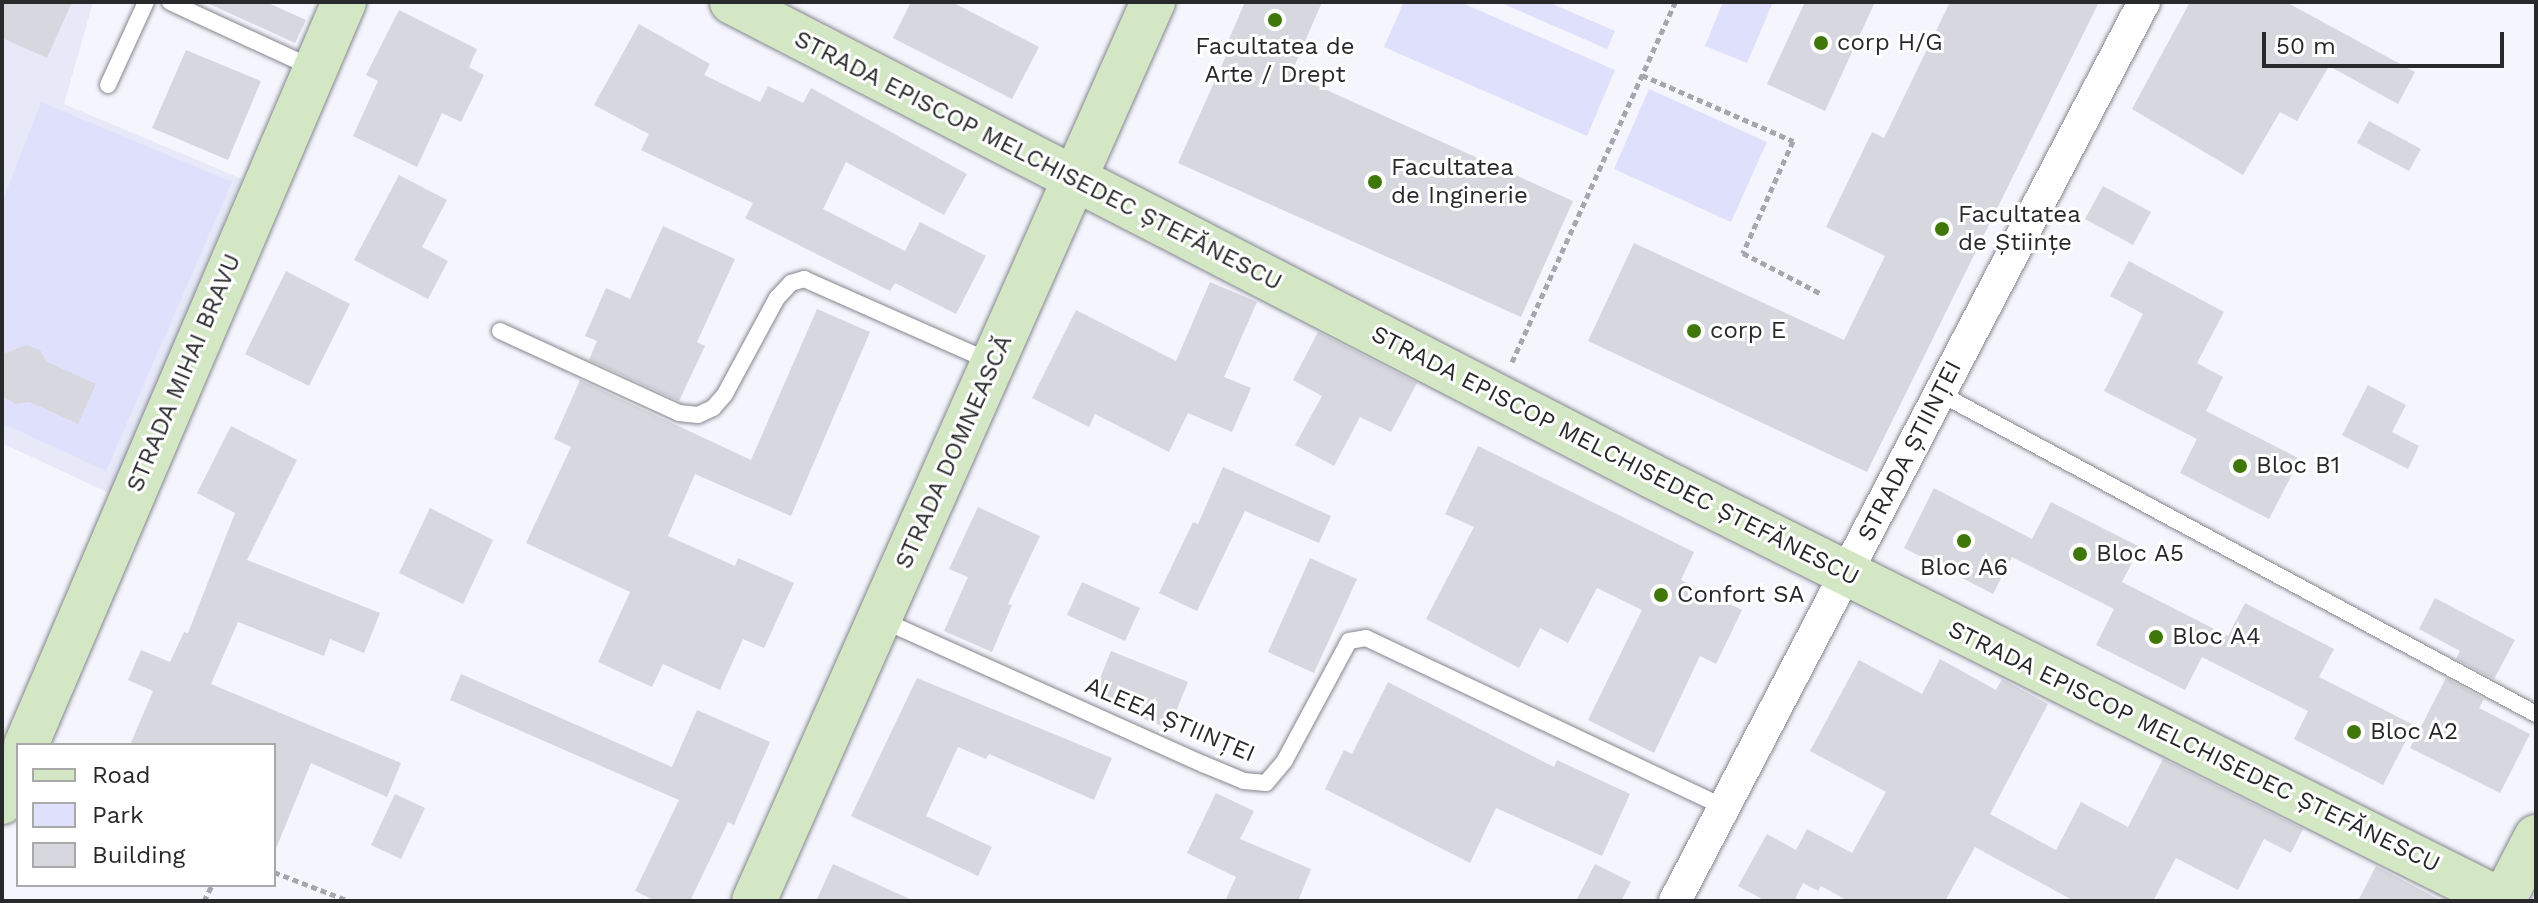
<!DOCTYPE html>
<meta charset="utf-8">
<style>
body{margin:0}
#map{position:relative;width:2538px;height:903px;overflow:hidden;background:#f4f5fd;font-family:"Work Sans",sans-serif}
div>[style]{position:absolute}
.built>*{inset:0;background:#e7e8f8}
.green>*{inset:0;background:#dfe0fc}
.building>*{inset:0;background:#d7d7df}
.path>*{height:5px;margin-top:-2.5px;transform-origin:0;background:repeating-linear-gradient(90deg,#a6a7ad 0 6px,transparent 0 10px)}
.roads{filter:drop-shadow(0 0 2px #86878e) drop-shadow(0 0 2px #86878e)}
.lane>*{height:16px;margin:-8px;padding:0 8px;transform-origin:8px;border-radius:8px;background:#fff}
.street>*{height:32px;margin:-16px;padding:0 16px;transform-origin:16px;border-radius:16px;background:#fff}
.secondary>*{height:44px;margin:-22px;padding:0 22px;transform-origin:22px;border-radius:22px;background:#d3e7c5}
.dots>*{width:22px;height:22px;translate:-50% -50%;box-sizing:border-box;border:4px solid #fff;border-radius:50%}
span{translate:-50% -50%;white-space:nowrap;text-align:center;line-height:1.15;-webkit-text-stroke:6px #fff;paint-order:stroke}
.poi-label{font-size:24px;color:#28292b}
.left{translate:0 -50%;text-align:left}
.street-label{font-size:24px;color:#28292b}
.frame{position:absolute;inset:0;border:4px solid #28292b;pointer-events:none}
.legend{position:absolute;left:16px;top:743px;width:260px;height:144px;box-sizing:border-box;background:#fff;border:2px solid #a9a9aa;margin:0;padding:10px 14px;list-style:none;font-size:24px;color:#28292b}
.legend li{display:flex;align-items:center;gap:16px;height:40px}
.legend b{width:40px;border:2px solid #a9a9aa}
.scale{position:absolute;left:2262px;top:32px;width:242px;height:36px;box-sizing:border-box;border:4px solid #28292b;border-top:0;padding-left:10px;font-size:24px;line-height:28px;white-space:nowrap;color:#28292b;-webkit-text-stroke:6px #fff;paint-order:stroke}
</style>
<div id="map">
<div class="built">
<div style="clip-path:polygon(2px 2px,93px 2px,64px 104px,242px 179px,111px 494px,2px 443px)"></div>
</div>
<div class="green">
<div style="clip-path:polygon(1404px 2px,1460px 2px,1615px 70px,1587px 136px,1384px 47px)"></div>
<div style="clip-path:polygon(1499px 2px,1548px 2px,1615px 31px,1607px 49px)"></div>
<div style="clip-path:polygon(1723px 2px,1773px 2px,1747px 63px,1705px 46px)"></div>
<div style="clip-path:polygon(1649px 89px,1767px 142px,1731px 222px,1614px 169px)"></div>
<div style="clip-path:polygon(41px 102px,232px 182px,106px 471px,2px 423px,2px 203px)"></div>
</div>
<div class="building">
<div style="clip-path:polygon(2px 2px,72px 2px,47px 58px,2px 38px)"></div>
<div style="clip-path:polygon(205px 2px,266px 2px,306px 20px,295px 43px)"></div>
<div style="clip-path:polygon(911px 2px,952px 2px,1039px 47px,1012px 99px,893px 38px)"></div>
<div style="clip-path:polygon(1245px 2px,1322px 2px,1291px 74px,1573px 201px,1521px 317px,1178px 163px,1233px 40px,1229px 39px)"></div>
<div style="clip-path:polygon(1805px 2px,1875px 2px,1825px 111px,1767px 84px)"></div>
<div style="clip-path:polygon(1950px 2px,2099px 2px,1867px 472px,1588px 341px,1634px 243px,1844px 340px,1885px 256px,1826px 227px,1872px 132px,1884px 138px)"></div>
<div style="clip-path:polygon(2190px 2px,2286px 2px,2415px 72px,2398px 104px,2329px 66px,2297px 121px,2280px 112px,2243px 175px,2132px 109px)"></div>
<div style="clip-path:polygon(399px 10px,477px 49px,469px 67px,484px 75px,461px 122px,442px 113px,417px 167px,353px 136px,378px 81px,366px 75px)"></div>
<div style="clip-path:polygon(639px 24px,710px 64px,704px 75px,760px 102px,768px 86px,803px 103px,811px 88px,967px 174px,944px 215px,846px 162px,823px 209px,905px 251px,920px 222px,986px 256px,956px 314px,895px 283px,890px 291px,745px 218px,753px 203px,641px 150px,649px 134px,594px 105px)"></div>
<div style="clip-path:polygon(186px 50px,261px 81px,228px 160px,152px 128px)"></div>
<div style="clip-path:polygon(2369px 121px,2421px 149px,2409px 171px,2357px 143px)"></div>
<div style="clip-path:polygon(399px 175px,447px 200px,422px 247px,448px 261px,428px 299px,354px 260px)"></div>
<div style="clip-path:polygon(2103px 186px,2151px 212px,2133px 245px,2085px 219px)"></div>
<div style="clip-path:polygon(663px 226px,735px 259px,697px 342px,705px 346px,679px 401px,589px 360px,597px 341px,585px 336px,606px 288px,630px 299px)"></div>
<div style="clip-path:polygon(2129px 261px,2224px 312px,2197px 363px,2223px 377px,2206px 411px,2300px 459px,2269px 519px,2180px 473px,2197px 439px,2104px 391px,2143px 314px,2110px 296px)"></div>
<div style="clip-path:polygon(286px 271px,350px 304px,309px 386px,245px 354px)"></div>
<div style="clip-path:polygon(1210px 282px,1257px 302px,1224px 377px,1251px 388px,1232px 432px,1188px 413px,1169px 452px,1095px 414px,1089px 427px,1032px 398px,1076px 310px,1176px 361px)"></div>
<div style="clip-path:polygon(817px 309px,870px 332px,791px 516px,695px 474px,668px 536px,735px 566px,738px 558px,794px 583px,764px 648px,743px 639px,720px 690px,663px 664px,652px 687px,598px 662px,630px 592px,526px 543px,571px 447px,554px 439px,580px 380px,751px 460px)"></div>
<div style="clip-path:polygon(1318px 332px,1417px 383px,1391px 432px,1360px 417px,1334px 466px,1295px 445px,1322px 396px,1293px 380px)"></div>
<div style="clip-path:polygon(27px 345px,40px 350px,47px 362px,96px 384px,78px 424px,30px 402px,16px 404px,4px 397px,2px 354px)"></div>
<div style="clip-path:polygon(2368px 385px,2406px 405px,2392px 432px,2419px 446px,2408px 469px,2342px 435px)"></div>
<div style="clip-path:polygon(231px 426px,297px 460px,247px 560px,380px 613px,364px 653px,330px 639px,324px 656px,238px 622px,211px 684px,401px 763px,387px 797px,311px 763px,275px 851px,274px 745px,130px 745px,153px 691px,128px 680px,141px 650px,170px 662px,184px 632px,188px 633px,235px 513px,197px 493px)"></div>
<div style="clip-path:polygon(1478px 446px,1694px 552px,1681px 580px,1742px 610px,1716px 664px,1700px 656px,1654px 753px,1588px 720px,1642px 610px,1597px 588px,1568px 643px,1540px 628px,1519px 668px,1426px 619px,1474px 527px,1445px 514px)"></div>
<div style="clip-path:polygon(1223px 467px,1331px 516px,1319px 543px,1245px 511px,1197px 611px,1159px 593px,1193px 522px,1198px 524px)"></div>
<div style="clip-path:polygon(1934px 488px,2032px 539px,2051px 502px,2140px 547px,2122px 582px,2228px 636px,2245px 603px,2334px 649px,2319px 677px,2414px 725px,2383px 785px,2294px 739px,2308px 711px,2202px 657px,2185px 690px,2096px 645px,2114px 609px,2012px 557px,1993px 594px,1904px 548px)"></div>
<div style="clip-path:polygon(978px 507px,1040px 536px,1008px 604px,1012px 605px,992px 652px,944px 631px,968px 577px,949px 569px)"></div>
<div style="clip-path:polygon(430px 508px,493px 540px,463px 604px,399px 573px)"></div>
<div style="clip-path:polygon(1310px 558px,1357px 579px,1314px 673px,1268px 652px)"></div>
<div style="clip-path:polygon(1082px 582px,1140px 608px,1125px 641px,1067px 615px)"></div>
<div style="clip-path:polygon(2435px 598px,2515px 640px,2494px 679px,2456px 659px,2460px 651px,2419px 629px)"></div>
<div style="clip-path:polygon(1111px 651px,1188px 682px,1169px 729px,1092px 698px)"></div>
<div style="clip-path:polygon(1940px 659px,1996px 690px,2002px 679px,2048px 704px,1990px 814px,2056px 850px,2081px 802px,2128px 827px,2163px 759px,2303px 829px,2291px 853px,2264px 839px,2238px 890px,2176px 858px,2153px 901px,2074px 901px,1975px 847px,1945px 901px,1848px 901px,1821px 886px,1818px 891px,1803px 883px,1794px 901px,1766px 901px,1738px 886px,1767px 834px,1796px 850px,1807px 829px,1852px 853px,1886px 792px,1810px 751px,1859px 660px,1922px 694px)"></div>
<div style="clip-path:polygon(461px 674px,672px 767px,697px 710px,770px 742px,734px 825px,728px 822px,690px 901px,656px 901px,635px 891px,679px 800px,450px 700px)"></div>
<div style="clip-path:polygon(917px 678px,1112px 758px,1094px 800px,989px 754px,986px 759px,958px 747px,926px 816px,992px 847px,978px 876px,851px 816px)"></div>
<div style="clip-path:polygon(2446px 678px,2484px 699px,2479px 708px,2530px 734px,2500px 793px,2410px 748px)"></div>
<div style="clip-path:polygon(1388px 682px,1554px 767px,1557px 760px,1630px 794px,1602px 856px,1496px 808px,1470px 863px,1325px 789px,1344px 750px,1352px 754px)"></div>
<div style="clip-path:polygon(1216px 793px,1254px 811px,1240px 839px,1311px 869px,1298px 901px,1225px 901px,1236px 877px,1187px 853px)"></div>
<div style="clip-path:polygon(395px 794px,425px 808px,401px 859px,371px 845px)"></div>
<div style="clip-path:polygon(833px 864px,914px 901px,816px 901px)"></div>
<div style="clip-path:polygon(1595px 864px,1631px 882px,1621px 901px,1576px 901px)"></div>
<div style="clip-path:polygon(2376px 866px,2442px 901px,2358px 901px)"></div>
</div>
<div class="path">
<div style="left:1642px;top:75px;width:165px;rotate:23.6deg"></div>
<div style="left:1793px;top:141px;width:123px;rotate:114.1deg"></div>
<div style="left:1743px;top:253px;width:87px;rotate:27.5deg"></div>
<div style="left:1512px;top:362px;width:395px;rotate:-65.6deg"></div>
<div style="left:274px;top:872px;width:80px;rotate:21.1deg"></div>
<div style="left:204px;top:901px;width:18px;rotate:-63deg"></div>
</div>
<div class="roads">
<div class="lane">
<div style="left:170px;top:2px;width:157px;rotate:24.8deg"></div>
<div style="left:108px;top:85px;width:91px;rotate:-65.4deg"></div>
<div style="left:500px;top:331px;width:197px;rotate:24.6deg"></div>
<div style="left:679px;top:413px;width:19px;rotate:6deg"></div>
<div style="left:698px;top:415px;width:17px;rotate:-25deg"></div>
<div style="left:713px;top:408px;width:18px;rotate:-49deg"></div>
<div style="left:725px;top:394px;width:109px;rotate:-61.6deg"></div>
<div style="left:777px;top:298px;width:21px;rotate:-47deg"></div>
<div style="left:791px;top:283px;width:14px;rotate:-17deg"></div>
<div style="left:804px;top:279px;width:205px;rotate:23.9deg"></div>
<div style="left:1939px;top:393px;width:678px;rotate:28.27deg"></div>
<div style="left:880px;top:619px;width:354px;rotate:24.2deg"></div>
<div style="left:1203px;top:764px;width:44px;rotate:22.5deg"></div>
<div style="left:1244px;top:781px;width:22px;rotate:5deg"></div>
<div style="left:1266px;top:783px;width:30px;rotate:-50deg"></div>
<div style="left:1285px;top:760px;width:135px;rotate:-61.7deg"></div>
<div style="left:1349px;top:641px;width:17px;rotate:-10deg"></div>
<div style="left:1366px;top:638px;width:395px;rotate:25.3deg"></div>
</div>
<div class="street">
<div style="left:1675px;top:901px;width:1014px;rotate:-62.45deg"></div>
</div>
<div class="secondary">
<div style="left:732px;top:2px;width:1033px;rotate:27.26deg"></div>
<div style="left:1650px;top:475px;width:953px;rotate:26.54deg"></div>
<div style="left:26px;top:745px;width:808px;rotate:-66.83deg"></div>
<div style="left:2px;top:802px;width:41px;rotate:-67.2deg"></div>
<div style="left:754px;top:901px;width:984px;rotate:-66.07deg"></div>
<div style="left:2503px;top:901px;width:72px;rotate:-62.7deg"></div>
</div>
</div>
<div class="dots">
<div style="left:1275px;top:20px;background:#3f770b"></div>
<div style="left:1821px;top:43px;background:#3f770b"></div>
<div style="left:1375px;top:182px;background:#3f770b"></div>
<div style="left:1942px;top:229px;background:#3f770b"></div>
<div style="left:1694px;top:331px;background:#3f770b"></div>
<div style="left:2240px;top:466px;background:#3f770b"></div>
<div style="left:1964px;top:541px;background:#3f770b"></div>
<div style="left:2080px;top:554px;background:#3f770b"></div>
<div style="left:1661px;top:595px;background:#3f770b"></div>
<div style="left:2156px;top:637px;background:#3f770b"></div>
<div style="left:2354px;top:732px;background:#3f770b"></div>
</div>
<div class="poi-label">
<span class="left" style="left:1837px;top:43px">corp H/G</span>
<span style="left:1275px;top:61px">Facultatea de<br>Arte / Drept</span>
<span class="left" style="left:1391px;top:182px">Facultatea<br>de Inginerie</span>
<span class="left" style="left:1958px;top:229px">Facultatea<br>de Științe</span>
<span class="left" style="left:1710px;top:331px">corp E</span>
<span class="left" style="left:2256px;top:466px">Bloc B1</span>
<span class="left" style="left:2096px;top:554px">Bloc A5</span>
<span style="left:1964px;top:568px">Bloc A6</span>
<span class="left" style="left:1677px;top:595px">Confort SA</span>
<span class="left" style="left:2172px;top:637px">Bloc A4</span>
<span class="left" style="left:2370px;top:732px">Bloc A2</span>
</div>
<div class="street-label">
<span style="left:1038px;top:161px;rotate:27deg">STRADA EPISCOP MELCHISEDEC ȘTEFĂNESCU</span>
<span style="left:184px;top:373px;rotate:-67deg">STRADA MIHAI BRAVU</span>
<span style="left:1910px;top:451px;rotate:-63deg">STRADA ȘTIINȚEI</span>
<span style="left:954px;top:452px;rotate:-66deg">STRADA DOMNEASCĂ</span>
<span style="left:1615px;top:456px;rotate:27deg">STRADA EPISCOP MELCHISEDEC ȘTEFĂNESCU</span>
<span style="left:1170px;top:720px;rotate:23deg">ALEEA ȘTIINȚEI</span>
<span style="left:2194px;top:747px;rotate:26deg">STRADA EPISCOP MELCHISEDEC ȘTEFĂNESCU</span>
</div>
<div class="frame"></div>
<ul class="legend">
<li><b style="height:10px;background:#d3e7c5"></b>Road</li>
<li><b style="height:22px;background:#dfe0fc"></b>Park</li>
<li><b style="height:22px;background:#d7d7df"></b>Building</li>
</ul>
<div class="scale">50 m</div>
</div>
